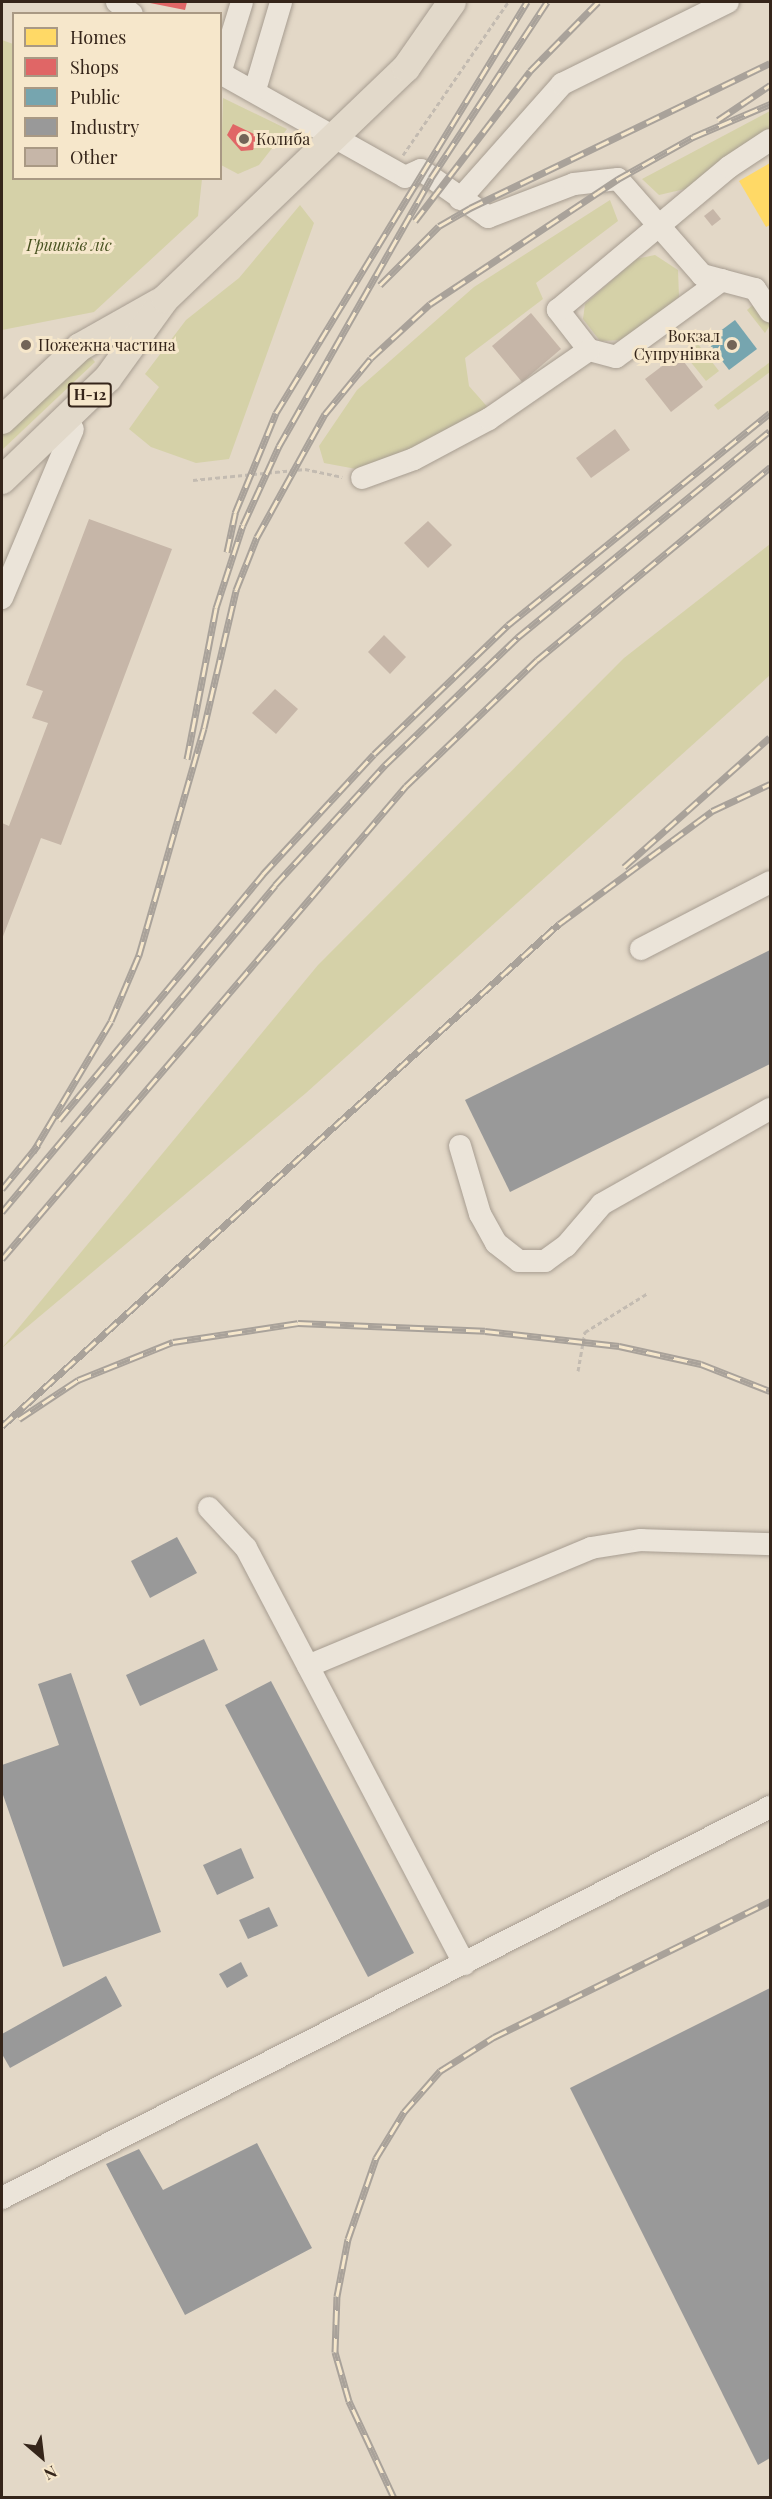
<!DOCTYPE html>
<meta charset="utf-8">
<style>
body{margin:0}
#map{position:relative;width:772px;height:2499px;overflow:hidden;background:#e3d8c7;font-family:"Playfair Display",serif}
div>[style]{position:absolute}
.green>*{inset:0;background:#d5d1a8}
.homes>*{inset:0;background:#ffd966}
.shops>*{inset:0;background:#e06666}
.public>*{inset:0;background:#76a5af}
.industry>*{inset:0;background:#999}
.building>*{inset:0;background:#c6b6a8}
.path>*{height:3px;margin-top:-1.5px;transform-origin:0;background:repeating-linear-gradient(90deg,#c3bbb1 0 4.5px,transparent 0 7.5px)}
.roads{filter:drop-shadow(0 0 2px #a79d91) drop-shadow(0 0 2px #a79d91)}
.minor>*{height:22px;margin:-11px;padding:0 11px;transform-origin:11px;border-radius:11px;background:#ebe4d9}
.major>*{height:28px;margin:-14px;padding:0 14px;transform-origin:14px;border-radius:14px;background:#e2d9ca}
.rail>*{height:7px;margin-top:-3.5px;transform-origin:0;background:repeating-linear-gradient(90deg,#f6e7cb 0 14px,#a9a29a 0 28px);box-sizing:border-box;border-block:2px solid #a9a29a}
.dots>*{width:16px;height:16px;translate:-50% -50%;box-sizing:border-box;border:3px solid #f6e7cb;border-radius:50%}
span{translate:-50% -50%;white-space:nowrap;text-align:center;line-height:1.15;-webkit-text-stroke:6px #f6e7cb;paint-order:stroke}
.shield-label span{padding:2px 4px;background:#f6e7cb;border:2px solid;border-radius:4px;-webkit-text-stroke-width:0}
.shield-label{font-size:15px;color:#35251a;font-weight:700}
.poi-label{font-size:16px;color:#35251a}
.left{translate:0 -50%;text-align:left}
.right{translate:-100% -50%;text-align:right}
.park-label{font-size:16px;color:#485220;font-style:italic}
.frame{position:absolute;inset:0;border:3px solid #35251a;pointer-events:none}
.legend{position:absolute;left:12px;top:12px;width:210px;height:168px;box-sizing:border-box;background:#f6e7cb;border:2px solid #a99984;margin:0;padding:8px 10px;list-style:none;font-size:18px;color:#35251a}
.legend li{display:flex;align-items:center;gap:12px;height:30px}
.legend b{width:30px;border:2px solid #a99984}
.north{position:absolute;left:12px;top:2427px;width:60px;height:60px;-webkit-text-stroke:4px #f6e7cb;paint-order:stroke;rotate:152deg;font-size:16px;font-weight:700;line-height:24px;text-align:center;color:#35251a}
.north::after{content:'';display:block;margin:auto;width:21px;height:27px;background:#35251a;clip-path:polygon(50% 0,100% 100%,50% 72%,0 100%)}
</style>
<div id="map">
<div class="green">
<div style="clip-path:polygon(2px 40px,13px 44px,14px 178px,202px 179px,198px 216px,94px 312px,2px 330px)"></div>
<div style="clip-path:polygon(223px 98px,287px 129px,259px 165px,238px 174px,221px 165px)"></div>
<div style="clip-path:polygon(770px 111px,770px 130px,698px 186px,659px 195px,642px 179px)"></div>
<div style="clip-path:polygon(610px 200px,618px 221px,536px 283px,543px 299px,465px 358px,469px 386px,491px 411px,367px 471px,324px 463px,319px 446px,357px 390px,474px 287px)"></div>
<div style="clip-path:polygon(300px 205px,314px 223px,229px 459px,196px 463px,151px 447px,129px 429px,159px 387px,145px 374px,186px 320px,239px 278px)"></div>
<div style="clip-path:polygon(655px 255px,678px 270px,679px 297px,624px 340px,600px 341px,583px 319px,585px 304px,636px 259px)"></div>
<div style="clip-path:polygon(754px 304px,770px 325px,765px 333px,747px 310px)"></div>
<div style="clip-path:polygon(698px 344px,719px 371px,706px 381px,685px 355px)"></div>
<div style="clip-path:polygon(84px 350px,95px 362px,2px 450px,2px 429px)"></div>
<div style="clip-path:polygon(770px 362px,770px 372px,718px 410px,714px 405px)"></div>
<div style="clip-path:polygon(770px 544px,770px 675px,306px 1093px,2px 1348px,318px 965px,624px 658px)"></div>
</div>
<div class="homes">
<div style="clip-path:polygon(770px 163px,770px 225px,766px 227px,739px 181px)"></div>
</div>
<div class="shops">
<div style="clip-path:polygon(150px 3px,150px 2px,187px 2px,185px 10px)"></div>
<div style="clip-path:polygon(233px 124px,258px 136px,253px 150px,241px 151px,227px 135px)"></div>
</div>
<div class="public">
<div style="clip-path:polygon(735px 320px,757px 349px,729px 370px,707px 341px)"></div>
</div>
<div class="industry">
<div style="clip-path:polygon(770px 950px,770px 1064px,510px 1192px,465px 1100px)"></div>
<div style="clip-path:polygon(177px 1537px,197px 1573px,150px 1598px,131px 1561px)"></div>
<div style="clip-path:polygon(204px 1639px,218px 1670px,140px 1706px,126px 1675px)"></div>
<div style="clip-path:polygon(71px 1673px,161px 1932px,63px 1967px,2px 1792px,2px 1765px,59px 1745px,38px 1684px)"></div>
<div style="clip-path:polygon(271px 1681px,414px 1953px,368px 1977px,225px 1705px)"></div>
<div style="clip-path:polygon(241px 1848px,254px 1878px,217px 1895px,203px 1865px)"></div>
<div style="clip-path:polygon(269px 1907px,278px 1926px,248px 1939px,239px 1920px)"></div>
<div style="clip-path:polygon(241px 1962px,248px 1976px,227px 1988px,219px 1974px)"></div>
<div style="clip-path:polygon(106px 1976px,122px 2006px,10px 2068px,2px 2054px,2px 2034px)"></div>
<div style="clip-path:polygon(770px 1988px,770px 2458px,758px 2465px,570px 2088px)"></div>
<div style="clip-path:polygon(257px 2143px,312px 2248px,185px 2315px,106px 2164px,139px 2149px,163px 2190px)"></div>
</div>
<div class="building">
<div style="clip-path:polygon(713px 209px,721px 219px,712px 226px,704px 216px)"></div>
<div style="clip-path:polygon(531px 313px,561px 349px,522px 382px,492px 346px)"></div>
<div style="clip-path:polygon(678px 354px,703px 387px,671px 412px,645px 379px)"></div>
<div style="clip-path:polygon(615px 429px,630px 450px,591px 478px,576px 458px)"></div>
<div style="clip-path:polygon(89px 519px,172px 549px,61px 845px,41px 838px,2px 939px,2px 823px,9px 826px,48px 723px,32px 718px,43px 691px,26px 685px)"></div>
<div style="clip-path:polygon(428px 521px,452px 545px,428px 568px,404px 543px)"></div>
<div style="clip-path:polygon(384px 635px,406px 657px,390px 674px,368px 652px)"></div>
<div style="clip-path:polygon(275px 689px,298px 709px,276px 734px,252px 713px)"></div>
</div>
<div class="path">
<div style="left:403px;top:155px;width:186px;rotate:-55.5deg"></div>
<div style="left:193px;top:480px;width:113px;rotate:-5.6deg"></div>
<div style="left:305px;top:469px;width:38px;rotate:12deg"></div>
<div style="left:578px;top:1371px;width:40px;rotate:-80deg"></div>
<div style="left:585px;top:1332px;width:74px;rotate:-31.8deg"></div>
</div>
<div class="roads">
<div class="minor">
<div style="left:117px;top:2px;width:19px;rotate:39deg"></div>
<div style="left:242px;top:2px;width:74px;rotate:107.2deg"></div>
<div style="left:220px;top:73px;width:212px;rotate:29.3deg"></div>
<div style="left:405px;top:177px;width:17px;rotate:-24deg"></div>
<div style="left:421px;top:170px;width:82px;rotate:35deg"></div>
<div style="left:488px;top:217px;width:92px;rotate:-21deg"></div>
<div style="left:574px;top:184px;width:44px;rotate:-6.5deg"></div>
<div style="left:618px;top:179px;width:128px;rotate:48.8deg"></div>
<div style="left:702px;top:275px;width:55px;rotate:14.8deg"></div>
<div style="left:755px;top:289px;width:27px;rotate:56deg"></div>
<div style="left:255px;top:90px;width:92px;rotate:-73.5deg"></div>
<div style="left:460px;top:199px;width:154px;rotate:-48.4deg"></div>
<div style="left:562px;top:84px;width:185px;rotate:-26.3deg"></div>
<div style="left:722px;top:280px;width:131px;rotate:144deg"></div>
<div style="left:616px;top:357px;width:28px;rotate:-165deg"></div>
<div style="left:589px;top:350px;width:51px;rotate:-127.8deg"></div>
<div style="left:558px;top:310px;width:223px;rotate:-39.9deg"></div>
<div style="left:729px;top:167px;width:49px;rotate:-33.4deg"></div>
<div style="left:362px;top:478px;width:55px;rotate:-20.1deg"></div>
<div style="left:414px;top:459px;width:85px;rotate:-28.1deg"></div>
<div style="left:489px;top:419px;width:121px;rotate:-34.6deg"></div>
<div style="left:2px;top:598px;width:183px;rotate:-67.2deg"></div>
<div style="left:641px;top:949px;width:145px;rotate:-27.4deg"></div>
<div style="left:460px;top:1146px;width:71px;rotate:73.6deg"></div>
<div style="left:480px;top:1214px;width:33px;rotate:61deg"></div>
<div style="left:496px;top:1243px;width:29px;rotate:38deg"></div>
<div style="left:519px;top:1261px;width:26px"></div>
<div style="left:545px;top:1261px;width:26px;rotate:-36deg"></div>
<div style="left:566px;top:1246px;width:55px;rotate:-49.4deg"></div>
<div style="left:602px;top:1204px;width:193px;rotate:-29.5deg"></div>
<div style="left:209px;top:1508px;width:54px;rotate:47.2deg"></div>
<div style="left:246px;top:1548px;width:470px;rotate:62.3deg"></div>
<div style="left:308px;top:1666px;width:307px;rotate:-22.6deg"></div>
<div style="left:591px;top:1548px;width:51px;rotate:-9.1deg"></div>
<div style="left:641px;top:1540px;width:129px;rotate:1.8deg"></div>
<div style="left:2px;top:2198px;width:862px;rotate:-26.98deg"></div>
</div>
<div class="major">
<div style="left:2px;top:420px;width:107px;rotate:-43.1deg"></div>
<div style="left:80px;top:347px;width:90px;rotate:-29.4deg"></div>
<div style="left:2px;top:480px;width:147px;rotate:-43.9deg"></div>
<div style="left:108px;top:378px;width:97px;rotate:-54.2deg"></div>
<div style="left:165px;top:299px;width:334px;rotate:-43.8deg"></div>
<div style="left:406px;top:68px;width:80px;rotate:-55.1deg"></div>
</div>
</div>
<div class="rail">
<div style="left:718px;top:120px;width:63px;rotate:-33.9deg"></div>
<div style="left:415px;top:221px;width:189px;rotate:-52.5deg"></div>
<div style="left:530px;top:71px;width:97px;rotate:-45.4deg"></div>
<div style="left:380px;top:285px;width:83px;rotate:-45deg"></div>
<div style="left:439px;top:226px;width:36px;rotate:-30deg"></div>
<div style="left:470px;top:208px;width:333px;rotate:-25.8deg"></div>
<div style="left:227px;top:552px;width:40px;rotate:-78deg"></div>
<div style="left:235px;top:513px;width:108px;rotate:-67.7deg"></div>
<div style="left:276px;top:413px;width:482px;rotate:-58.6deg"></div>
<div style="left:187px;top:759px;width:154px;rotate:-79.1deg"></div>
<div style="left:216px;top:608px;width:87px;rotate:-72deg"></div>
<div style="left:243px;top:525px;width:87px;rotate:-65.5deg"></div>
<div style="left:279px;top:446px;width:308px;rotate:-60.4deg"></div>
<div style="left:431px;top:178px;width:211px;rotate:-56.6deg"></div>
<div style="left:624px;top:867px;width:195px;rotate:-41.7deg"></div>
<div style="left:59px;top:1120px;width:320px;rotate:-50.3deg"></div>
<div style="left:263px;top:874px;width:163px;rotate:-47.2deg"></div>
<div style="left:374px;top:754px;width:186px;rotate:-43.9deg"></div>
<div style="left:508px;top:625px;width:337px;rotate:-39deg"></div>
<div style="left:33px;top:1152px;width:152px;rotate:-59.2deg"></div>
<div style="left:111px;top:1021px;width:72px;rotate:-67deg"></div>
<div style="left:139px;top:955px;width:236px;rotate:-74deg"></div>
<div style="left:204px;top:728px;width:142px;rotate:-76.9deg"></div>
<div style="left:236px;top:590px;width:57px;rotate:-68.4deg"></div>
<div style="left:257px;top:537px;width:141px;rotate:-61.1deg"></div>
<div style="left:325px;top:414px;width:72px;rotate:-50.6deg"></div>
<div style="left:371px;top:358px;width:80px;rotate:-42.5deg"></div>
<div style="left:430px;top:304px;width:226px;rotate:-33.6deg"></div>
<div style="left:618px;top:179px;width:86px;rotate:-29.2deg"></div>
<div style="left:693px;top:137px;width:84px;rotate:-23.2deg"></div>
<div style="left:2px;top:1189px;width:57px;rotate:-50.7deg"></div>
<div style="left:2px;top:1212px;width:426px;rotate:-50.1deg"></div>
<div style="left:275px;top:885px;width:163px;rotate:-47.5deg"></div>
<div style="left:385px;top:765px;width:185px;rotate:-43.9deg"></div>
<div style="left:518px;top:637px;width:325px;rotate:-39.3deg"></div>
<div style="left:2px;top:1259px;width:622px;rotate:-49.5deg"></div>
<div style="left:406px;top:786px;width:182px;rotate:-43.9deg"></div>
<div style="left:537px;top:660px;width:303px;rotate:-39.6deg"></div>
<div style="left:19px;top:1419px;width:71px;rotate:-33.5deg"></div>
<div style="left:78px;top:1380px;width:102px;rotate:-21.8deg"></div>
<div style="left:173px;top:1342px;width:126px;rotate:-8.6deg"></div>
<div style="left:298px;top:1323px;width:187px;rotate:2.4deg"></div>
<div style="left:485px;top:1331px;width:135px;rotate:6.4deg"></div>
<div style="left:619px;top:1346px;width:84px;rotate:12.4deg"></div>
<div style="left:701px;top:1364px;width:74px;rotate:21.4deg"></div>
<div style="left:2px;top:1426px;width:750px;rotate:-42.03deg"></div>
<div style="left:559px;top:924px;width:190px;rotate:-36.4deg"></div>
<div style="left:712px;top:811px;width:64px;rotate:-25deg"></div>
<div style="left:394px;top:2498px;width:107px;rotate:-114.9deg"></div>
<div style="left:349px;top:2401px;width:51px;rotate:-105.9deg"></div>
<div style="left:335px;top:2352px;width:56px;rotate:-88deg"></div>
<div style="left:337px;top:2296px;width:58px;rotate:-79.1deg"></div>
<div style="left:348px;top:2239px;width:86px;rotate:-70.9deg"></div>
<div style="left:376px;top:2158px;width:54px;rotate:-58.7deg"></div>
<div style="left:404px;top:2112px;width:55px;rotate:-48.7deg"></div>
<div style="left:440px;top:2071px;width:64px;rotate:-32.2deg"></div>
<div style="left:494px;top:2037px;width:308px;rotate:-26.2deg"></div>
</div>
<div class="dots">
<div style="left:244px;top:139px;background:#726457"></div>
<div style="left:26px;top:345px;background:#726457"></div>
<div style="left:732px;top:345px;background:#726457"></div>
</div>
<div class="shield-label">
<span style="left:90px;top:395px">Н-12</span>
</div>
<div class="poi-label">
<span class="left" style="left:256px;top:139px">Колиба</span>
<span class="right" style="left:720px;top:345px">Вокзал<br>Супрунівка</span>
<span class="left" style="left:38px;top:345px">Пожежна частина</span>
</div>
<div class="park-label">
<span style="left:69px;top:245px">Гришків ліс</span>
</div>
<div class="frame"></div>
<ul class="legend">
<li><b style="height:16px;background:#ffd966"></b>Homes</li>
<li><b style="height:16px;background:#e06666"></b>Shops</li>
<li><b style="height:16px;background:#76a5af"></b>Public</li>
<li><b style="height:16px;background:#999"></b>Industry</li>
<li><b style="height:16px;background:#c6b6a8"></b>Other</li>
</ul>
<div class="north">N</div>
</div>
